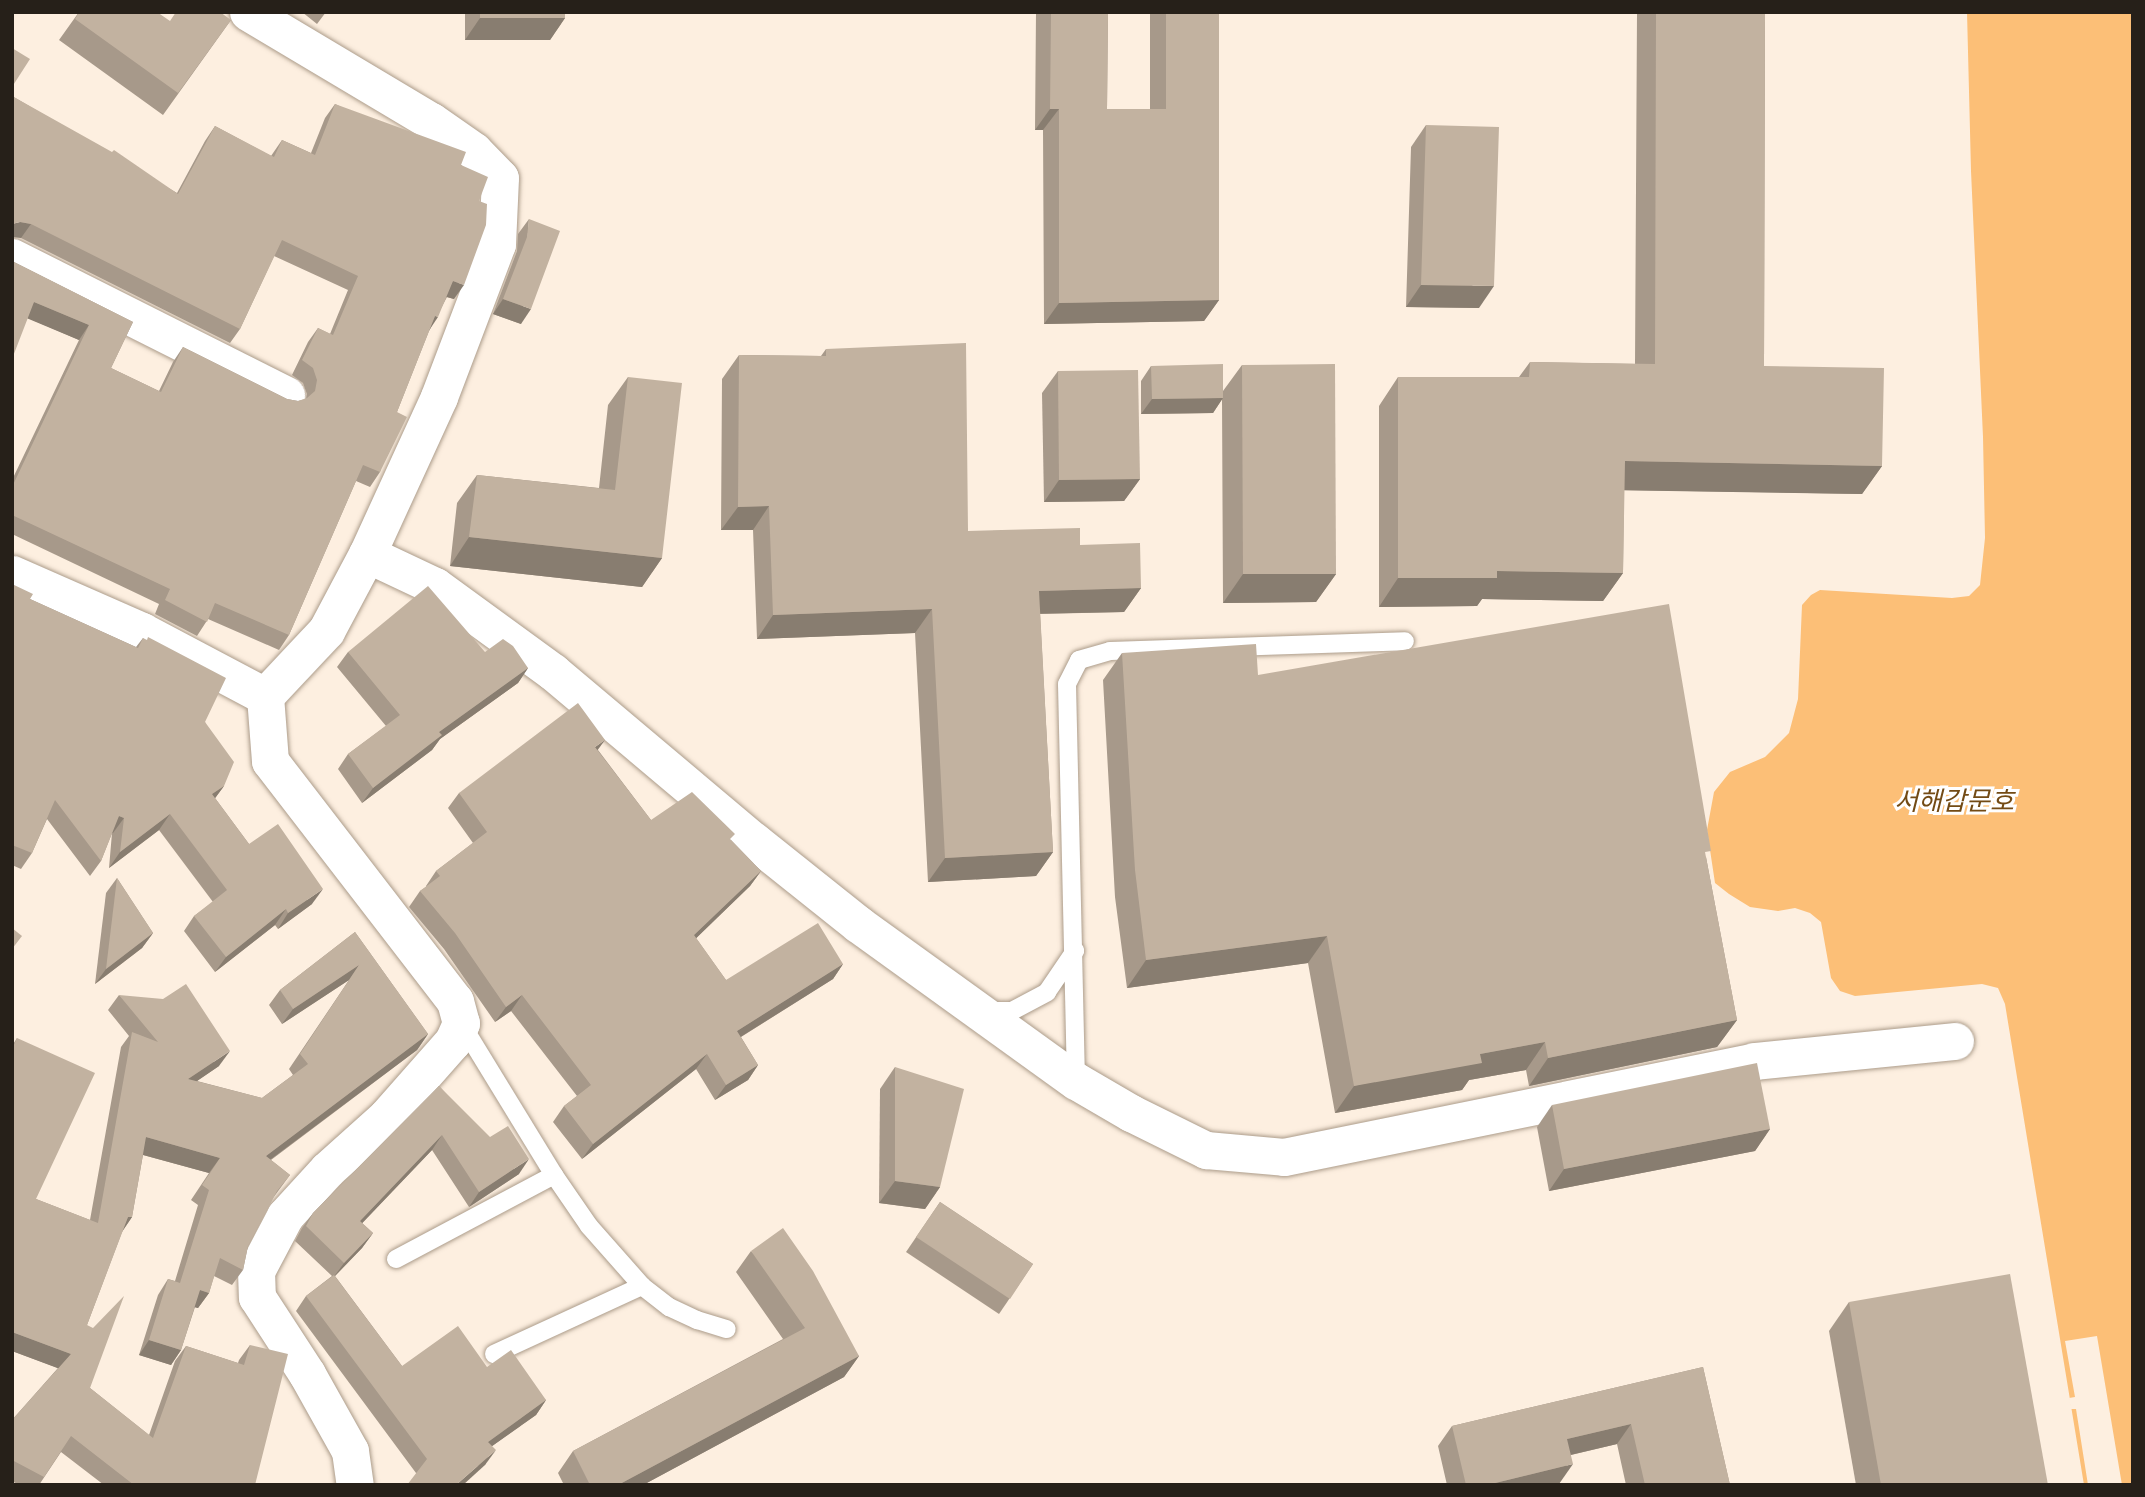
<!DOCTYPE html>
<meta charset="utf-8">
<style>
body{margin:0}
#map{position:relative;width:2145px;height:1497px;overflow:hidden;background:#fdefe0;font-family:Jost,"Noto Sans KR",sans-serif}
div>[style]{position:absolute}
.water>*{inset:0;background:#fcbf77}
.pier>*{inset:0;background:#fdefe0}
.roads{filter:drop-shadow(0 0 2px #ac9c8a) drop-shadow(0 0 2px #ac9c8a)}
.lane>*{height:18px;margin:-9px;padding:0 9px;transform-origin:9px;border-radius:9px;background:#fff}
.street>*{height:37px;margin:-18.5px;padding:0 18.5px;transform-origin:18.5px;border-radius:18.5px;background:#fff}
.wall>*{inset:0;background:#a7998a}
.shaded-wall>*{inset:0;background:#887d70}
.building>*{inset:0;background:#c2b2a0}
span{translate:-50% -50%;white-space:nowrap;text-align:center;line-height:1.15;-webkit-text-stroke:6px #fff;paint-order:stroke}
.water-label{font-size:26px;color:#734b15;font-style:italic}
.frame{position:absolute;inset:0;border:14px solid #262019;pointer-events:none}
</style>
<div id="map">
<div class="water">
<div style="clip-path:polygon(1967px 12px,2133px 12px,2133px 1485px,2084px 1485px,2005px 1004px,1998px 988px,1982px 984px,1855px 996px,1840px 991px,1831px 978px,1821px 922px,1810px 913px,1795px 908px,1778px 911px,1750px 907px,1729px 894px,1715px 883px,1707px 830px,1714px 792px,1730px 772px,1765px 757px,1789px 733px,1798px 699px,1802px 605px,1811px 595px,1820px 590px,1952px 598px,1969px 596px,1980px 585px,1985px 538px,1983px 437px,1971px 171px)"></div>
</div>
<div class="pier">
<div style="clip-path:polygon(2097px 1336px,2122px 1485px,2088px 1485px,2076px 1409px,2071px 1409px,2069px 1398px,2075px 1397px,2065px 1341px)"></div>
</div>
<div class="roads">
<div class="lane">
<div style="left:986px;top:1011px;width:26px"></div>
<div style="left:1012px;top:1011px;width:40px;rotate:-28deg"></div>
<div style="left:1047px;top:992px;width:50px;rotate:-55.7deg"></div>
<div style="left:1076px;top:1081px;width:397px;rotate:-91.3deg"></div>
<div style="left:1067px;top:684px;width:27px;rotate:-63deg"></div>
<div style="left:1079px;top:660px;width:32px;rotate:-16deg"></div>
<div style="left:1110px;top:651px;width:295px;rotate:-1.9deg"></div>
<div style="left:554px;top:1175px;width:62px;rotate:55.5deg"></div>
<div style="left:589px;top:1226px;width:80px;rotate:48.5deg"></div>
<div style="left:642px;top:1286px;width:34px;rotate:38deg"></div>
<div style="left:669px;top:1307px;width:31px;rotate:25deg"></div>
<div style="left:697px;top:1320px;width:31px;rotate:17deg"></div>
<div style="left:396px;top:1259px;width:179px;rotate:-28deg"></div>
<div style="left:554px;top:1175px;width:178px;rotate:-121.5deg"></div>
<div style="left:494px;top:1354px;width:163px;rotate:-24.7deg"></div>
</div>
<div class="street">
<div style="left:248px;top:12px;width:213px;rotate:30.8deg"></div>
<div style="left:431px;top:121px;width:52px;rotate:34.9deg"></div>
<div style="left:474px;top:151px;width:37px;rotate:46deg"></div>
<div style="left:500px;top:178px;width:66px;rotate:92.6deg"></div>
<div style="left:497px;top:244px;width:164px;rotate:110.8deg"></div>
<div style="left:439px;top:397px;width:173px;rotate:114.6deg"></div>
<div style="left:367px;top:554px;width:87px;rotate:118deg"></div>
<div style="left:326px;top:631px;width:89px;rotate:133.2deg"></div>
<div style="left:12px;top:257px;width:307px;rotate:26.7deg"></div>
<div style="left:367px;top:554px;width:75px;rotate:25.2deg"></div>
<div style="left:435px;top:586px;width:146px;rotate:36.1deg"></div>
<div style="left:553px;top:672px;width:263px;rotate:40.1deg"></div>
<div style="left:754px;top:841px;width:133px;rotate:38.6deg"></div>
<div style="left:858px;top:924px;width:269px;rotate:35.8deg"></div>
<div style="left:1076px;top:1081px;width:64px;rotate:30.2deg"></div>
<div style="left:1131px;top:1113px;width:84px;rotate:26.3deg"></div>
<div style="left:1206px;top:1150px;width:78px;rotate:5.1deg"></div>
<div style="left:1284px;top:1157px;width:480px;rotate:-11.5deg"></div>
<div style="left:1754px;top:1061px;width:202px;rotate:-5.7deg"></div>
<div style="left:12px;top:574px;width:142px;rotate:23.7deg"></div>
<div style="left:142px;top:631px;width:139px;rotate:27.9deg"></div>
<div style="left:265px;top:696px;width:65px;rotate:85.6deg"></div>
<div style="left:270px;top:761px;width:303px;rotate:52.4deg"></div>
<div style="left:455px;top:1001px;width:23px;rotate:75deg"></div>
<div style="left:461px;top:1023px;width:20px;rotate:114deg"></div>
<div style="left:453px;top:1041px;width:101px;rotate:131.4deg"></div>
<div style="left:386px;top:1117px;width:79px;rotate:138.1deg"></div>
<div style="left:327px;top:1170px;width:62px;rotate:132.4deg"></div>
<div style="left:285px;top:1216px;width:62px;rotate:117.8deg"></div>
<div style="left:256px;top:1271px;width:26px;rotate:88deg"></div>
<div style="left:257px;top:1297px;width:92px;rotate:57deg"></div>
<div style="left:307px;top:1374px;width:88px;rotate:60.8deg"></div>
<div style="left:350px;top:1451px;width:34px;rotate:82deg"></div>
</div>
</div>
<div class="wall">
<div style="clip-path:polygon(79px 12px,170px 21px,231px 20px,163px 115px,59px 40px)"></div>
<div style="clip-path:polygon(302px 12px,326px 12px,317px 24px)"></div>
<div style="clip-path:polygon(465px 12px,565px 12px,565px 18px,550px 40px,465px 40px)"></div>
<div style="clip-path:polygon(1036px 12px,1108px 12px,1107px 109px,1150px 109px,1150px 12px,1219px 12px,1219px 300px,1204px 321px,1044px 324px,1043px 130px,1035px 130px)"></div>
<div style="clip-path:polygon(1637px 12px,1765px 12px,1764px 366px,1882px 466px,1862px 494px,1624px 490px,1623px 573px,1603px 601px,1482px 599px,1477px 606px,1379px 607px,1379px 406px,1398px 377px,1519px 377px,1530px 362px,1635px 364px)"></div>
<div style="clip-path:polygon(12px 96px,177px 193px,205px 141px,215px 126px,271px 156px,282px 140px,311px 153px,325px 118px,335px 104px,461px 165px,479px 201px,454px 299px,447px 297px,429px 331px,397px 412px,380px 472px,370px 487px,356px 481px,289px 635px,279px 650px,208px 619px,197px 636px,155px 614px,159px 604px,12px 534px,12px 480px,79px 340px,28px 318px,12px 261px,133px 322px,111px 368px,159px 391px,173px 362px,183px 347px,287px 399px,298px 401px,306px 399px,307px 394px,303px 383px,292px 375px,308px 342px,318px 328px,330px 334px,348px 290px,274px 256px,240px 329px,230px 343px,21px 238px)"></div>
<div style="clip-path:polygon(1426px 125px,1479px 308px,1406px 307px,1411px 147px)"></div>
<div style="clip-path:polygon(529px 219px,521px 324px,493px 314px,517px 251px,518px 234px)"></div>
<div style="clip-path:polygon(826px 349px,968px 531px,1080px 545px,1141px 588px,1124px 612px,1040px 614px,1053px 852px,1036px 876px,928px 882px,915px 633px,757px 639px,753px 530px,721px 530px,722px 379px,739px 355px,821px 356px)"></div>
<div style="clip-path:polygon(1242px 365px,1336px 574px,1316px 602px,1223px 603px,1222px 399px,1213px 413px,1141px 414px,1141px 381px,1151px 366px,1223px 391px)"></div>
<div style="clip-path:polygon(1058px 371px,1140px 479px,1124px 501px,1044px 502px,1042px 393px)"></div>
<div style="clip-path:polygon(628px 377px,662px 558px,642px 587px,450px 566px,457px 503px,477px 475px,599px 488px,608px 405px)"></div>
<div style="clip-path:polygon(12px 584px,30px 599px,136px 647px,143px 638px,205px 722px,224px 786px,215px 798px,249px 844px,312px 904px,278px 929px,275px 925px,215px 972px,184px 931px,194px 916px,213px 902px,159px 830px,109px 868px,112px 833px,101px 861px,90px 876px,47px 819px,32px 853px,21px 869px,12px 865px)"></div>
<div style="clip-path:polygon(348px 652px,485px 652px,528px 668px,518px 683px,440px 739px,432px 750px,362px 803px,338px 769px,348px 754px,386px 726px,337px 667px)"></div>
<div style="clip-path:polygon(1122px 653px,1258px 675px,1706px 857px,1737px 1020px,1717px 1047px,1529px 1086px,1526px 1070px,1469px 1080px,1462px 1090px,1335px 1113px,1308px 963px,1127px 988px,1115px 897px,1103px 680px)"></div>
<div style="clip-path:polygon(598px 750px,651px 820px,731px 840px,761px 871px,750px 886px,696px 938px,726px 980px,843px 964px,833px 979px,741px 1037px,758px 1065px,748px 1080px,715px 1100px,696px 1069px,582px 1159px,553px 1122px,564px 1106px,577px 1096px,511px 1011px,495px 1022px,444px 949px,409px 907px,420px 891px,426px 887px,426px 886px,436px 871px,473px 843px,448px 808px,459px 793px)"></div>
<div style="clip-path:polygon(117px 878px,153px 933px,142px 948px,95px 984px,106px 893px)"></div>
<div style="clip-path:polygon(355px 932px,428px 1034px,417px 1050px,271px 1160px,290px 1175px,273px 1198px,248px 1246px,243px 1270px,232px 1285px,214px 1276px,209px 1293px,198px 1308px,195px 1307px,181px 1350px,171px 1365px,139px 1355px,158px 1295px,168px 1279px,175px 1281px,198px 1205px,191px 1200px,209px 1173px,143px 1155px,132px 1217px,122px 1232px,87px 1325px,90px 1388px,149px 1435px,175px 1361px,186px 1346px,238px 1363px,239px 1360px,250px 1345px,255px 1485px,104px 1485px,61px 1452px,39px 1485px,19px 1485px,12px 1481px,12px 1420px,58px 1368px,12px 1351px,12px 1046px,17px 1038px,36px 1199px,90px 1220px,121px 1047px,129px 1036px,108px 1010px,119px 995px,219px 1066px,197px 1081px,262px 1098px,293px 1075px,289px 1069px,349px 980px,282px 1024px,269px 1005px,280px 990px)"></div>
<div style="clip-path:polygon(895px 1067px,940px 1187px,925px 1209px,879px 1203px,880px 1089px)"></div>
<div style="clip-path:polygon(439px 1086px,519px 1174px,469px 1207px,432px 1150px,362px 1223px,373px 1233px,362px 1248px,335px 1276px,402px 1366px,487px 1367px,546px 1400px,536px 1415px,492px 1446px,485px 1465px,416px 1473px,296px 1311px,306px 1296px,332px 1276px,295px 1241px,302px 1228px,313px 1213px)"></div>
<div style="clip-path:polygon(1552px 1105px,1770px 1129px,1755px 1151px,1549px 1191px,1537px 1127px)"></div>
<div style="clip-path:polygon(940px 1202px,1033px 1264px,999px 1314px,906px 1252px)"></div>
<div style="clip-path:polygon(751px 1251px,859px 1356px,844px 1377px,643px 1485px,564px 1485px,558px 1473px,573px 1451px,783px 1339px,736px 1272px)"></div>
<div style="clip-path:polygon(1849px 1302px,2048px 1485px,1856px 1485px,1829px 1331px)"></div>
<div style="clip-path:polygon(1703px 1367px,1730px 1485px,1626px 1485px,1617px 1444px,1571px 1455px,1559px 1484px,1556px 1485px,1447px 1485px,1438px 1446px,1452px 1426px)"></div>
</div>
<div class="shaded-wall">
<div style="clip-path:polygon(480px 18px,565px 18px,550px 40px,465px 40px)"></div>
<div style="clip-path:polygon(1050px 109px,1059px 109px,1043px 130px,1035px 130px)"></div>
<div style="clip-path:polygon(20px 222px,31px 224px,21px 238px,12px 237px,12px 224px)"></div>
<div style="clip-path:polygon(453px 281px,464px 285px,454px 299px,443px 296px)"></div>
<div style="clip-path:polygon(1421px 285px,1494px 286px,1479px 308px,1406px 307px)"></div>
<div style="clip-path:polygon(503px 299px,531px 309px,521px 324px,493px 314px)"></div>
<div style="clip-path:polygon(1219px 300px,1204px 321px,1044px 324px,1059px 303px)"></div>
<div style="clip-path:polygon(34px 302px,89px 325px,79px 340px,24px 317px)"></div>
<div style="clip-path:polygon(435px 316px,438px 317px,428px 332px)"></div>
<div style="clip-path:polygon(1223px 398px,1213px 413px,1141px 414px,1152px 399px)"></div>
<div style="clip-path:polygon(1625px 461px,1882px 466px,1862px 494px,1605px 490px)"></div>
<div style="clip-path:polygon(1140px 479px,1124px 501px,1044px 502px,1059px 480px)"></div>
<div style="clip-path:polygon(769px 506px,753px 530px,721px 530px,738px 507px)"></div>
<div style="clip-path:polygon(469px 537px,662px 558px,642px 587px,450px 566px)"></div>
<div style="clip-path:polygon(1497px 571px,1623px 573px,1603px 601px,1482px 599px,1477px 606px,1379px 607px,1398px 578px)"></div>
<div style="clip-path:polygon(1243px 574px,1336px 574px,1316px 602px,1223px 603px)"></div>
<div style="clip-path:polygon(1141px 588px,1124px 612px,1022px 614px,1039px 591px)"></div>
<div style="clip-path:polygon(932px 609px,915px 633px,757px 639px,773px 615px)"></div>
<div style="clip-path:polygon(528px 668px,518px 683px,440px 739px,432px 750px,362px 803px,373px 788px,439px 732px)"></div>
<div style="clip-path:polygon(605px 740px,594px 755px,595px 747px)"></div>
<div style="clip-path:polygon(224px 786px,213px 801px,212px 794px)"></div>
<div style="clip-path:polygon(170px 814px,159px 830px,109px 868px,120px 852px)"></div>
<div style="clip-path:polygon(119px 816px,124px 818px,113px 833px,108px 832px)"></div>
<div style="clip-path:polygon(1053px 852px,1036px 876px,928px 882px,945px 858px)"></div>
<div style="clip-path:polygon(761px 871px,750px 886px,684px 950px,694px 935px)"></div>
<div style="clip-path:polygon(323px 889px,312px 904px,278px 929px,288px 913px)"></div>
<div style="clip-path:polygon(286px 909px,275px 925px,215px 972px,226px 957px)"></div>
<div style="clip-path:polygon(153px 933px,142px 948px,95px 984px,106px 969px)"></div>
<div style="clip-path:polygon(1327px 936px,1308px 963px,1127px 988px,1146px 960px)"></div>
<div style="clip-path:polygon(843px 964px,833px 979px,726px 1046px,737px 1031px)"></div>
<div style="clip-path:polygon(359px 965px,349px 980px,282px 1024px,293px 1009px)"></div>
<div style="clip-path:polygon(522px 995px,511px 1011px,495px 1022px,506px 1007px)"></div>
<div style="clip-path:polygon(1737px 1020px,1717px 1047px,1529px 1086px,1548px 1058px)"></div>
<div style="clip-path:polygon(428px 1034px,417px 1050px,255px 1171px,266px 1156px)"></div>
<div style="clip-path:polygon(1545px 1042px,1526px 1070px,1469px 1080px,1462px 1090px,1335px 1113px,1354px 1086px,1480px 1054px)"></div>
<div style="clip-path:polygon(230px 1051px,219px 1066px,178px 1094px,188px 1079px)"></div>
<div style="clip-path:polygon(707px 1054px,696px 1069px,582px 1159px,593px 1144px)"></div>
<div style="clip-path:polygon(758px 1065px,748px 1080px,715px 1100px,726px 1085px)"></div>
<div style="clip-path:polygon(1770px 1129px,1755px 1151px,1549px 1191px,1564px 1169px)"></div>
<div style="clip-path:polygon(442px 1135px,432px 1150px,350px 1236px,360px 1221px)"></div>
<div style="clip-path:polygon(146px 1137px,220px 1158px,209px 1173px,136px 1153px)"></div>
<div style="clip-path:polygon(529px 1159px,519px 1174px,469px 1207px,479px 1192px)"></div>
<div style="clip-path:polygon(895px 1181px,940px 1187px,925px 1209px,879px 1203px)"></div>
<div style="clip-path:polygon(128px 1217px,132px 1217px,121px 1233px)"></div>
<div style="clip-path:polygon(373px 1233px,362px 1248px,333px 1278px,344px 1263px)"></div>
<div style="clip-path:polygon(200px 1290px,209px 1293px,198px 1308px,189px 1306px)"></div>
<div style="clip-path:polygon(12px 1332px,71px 1354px,60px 1369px,12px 1351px)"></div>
<div style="clip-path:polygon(149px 1340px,181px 1350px,171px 1365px,139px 1355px)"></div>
<div style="clip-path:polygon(859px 1356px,844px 1377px,643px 1485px,618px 1485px)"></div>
<div style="clip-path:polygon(546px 1400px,536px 1415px,478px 1456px,488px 1442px)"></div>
<div style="clip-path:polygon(1631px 1424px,1617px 1444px,1553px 1459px,1567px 1439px)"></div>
<div style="clip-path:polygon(496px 1450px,485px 1465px,463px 1485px,456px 1485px)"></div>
<div style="clip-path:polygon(1573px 1464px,1559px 1484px,1556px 1485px,1487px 1485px)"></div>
</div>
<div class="building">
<div style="clip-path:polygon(79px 12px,157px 12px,170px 21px,176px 12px,220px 12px,231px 20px,178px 93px,75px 19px)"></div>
<div style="clip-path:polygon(480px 12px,565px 12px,565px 18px,480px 18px)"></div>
<div style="clip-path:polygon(1051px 12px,1108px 12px,1107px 109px,1166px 109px,1166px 12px,1219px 12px,1219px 300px,1059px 303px,1059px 109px,1050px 109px)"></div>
<div style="clip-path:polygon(1656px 12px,1765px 12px,1764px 366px,1884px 368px,1882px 466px,1625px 461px,1623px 573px,1497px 571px,1497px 578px,1398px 578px,1398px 377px,1529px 377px,1530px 362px,1655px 364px)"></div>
<div style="clip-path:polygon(12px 48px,30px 59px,12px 87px)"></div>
<div style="clip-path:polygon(12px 96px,112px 152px,114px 150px,178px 194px,215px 126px,274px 157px,282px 140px,315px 155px,335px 104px,466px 152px,461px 165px,488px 177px,479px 201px,487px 204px,486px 225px,464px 285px,453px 281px,438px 317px,435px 316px,397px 412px,407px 417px,380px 472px,363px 465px,289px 635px,215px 603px,207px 622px,165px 600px,170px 589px,12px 515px,12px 487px,89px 325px,34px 302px,12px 359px,12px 261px,133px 322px,111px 368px,161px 392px,183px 347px,287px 399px,298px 401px,307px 398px,315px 391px,317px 380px,313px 368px,302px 360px,318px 328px,333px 335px,358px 276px,282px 240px,240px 329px,31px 224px,20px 222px,12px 224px)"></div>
<div style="clip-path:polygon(1426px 125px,1499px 127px,1494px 286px,1421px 285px)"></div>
<div style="clip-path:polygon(529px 219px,560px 231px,531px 309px,503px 299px,527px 237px)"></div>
<div style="clip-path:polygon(966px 343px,968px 531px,1080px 528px,1080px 545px,1140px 543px,1141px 588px,1039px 591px,1053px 852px,945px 858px,932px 609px,773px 615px,769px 506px,738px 507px,739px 355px,826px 356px,826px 349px)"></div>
<div style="clip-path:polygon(1223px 364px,1223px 398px,1152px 399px,1151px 366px)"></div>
<div style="clip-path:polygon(1335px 364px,1336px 574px,1243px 574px,1242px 365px)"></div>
<div style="clip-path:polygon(1138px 370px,1140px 479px,1059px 480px,1058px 371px)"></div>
<div style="clip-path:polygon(628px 377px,682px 383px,662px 558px,469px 537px,477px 475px,615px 490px)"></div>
<div style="clip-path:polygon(12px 584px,33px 594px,30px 599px,138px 648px,143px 638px,147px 640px,148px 637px,226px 678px,205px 722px,234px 762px,224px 786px,212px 794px,249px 844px,278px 824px,323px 889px,288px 913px,286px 909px,226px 957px,194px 916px,227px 890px,170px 814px,120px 852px,124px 818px,119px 816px,101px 861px,55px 800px,32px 853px,12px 845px)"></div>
<div style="clip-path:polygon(428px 586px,485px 652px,503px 639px,513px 646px,528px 668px,439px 732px,442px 735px,373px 788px,348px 754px,400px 715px,348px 652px)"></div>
<div style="clip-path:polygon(1669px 604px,1711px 851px,1705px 852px,1737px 1020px,1548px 1058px,1545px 1042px,1480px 1054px,1482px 1063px,1354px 1086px,1327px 936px,1146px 960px,1135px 870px,1122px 653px,1256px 644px,1258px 675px)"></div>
<div style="clip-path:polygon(578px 703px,605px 740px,595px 747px,651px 820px,692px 792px,735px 834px,730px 839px,761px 871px,694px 935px,726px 980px,818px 923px,843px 964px,737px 1031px,758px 1065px,726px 1085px,707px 1054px,593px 1144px,564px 1106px,591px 1085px,522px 995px,506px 1007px,455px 933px,420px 891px,440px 876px,436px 871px,487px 832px,459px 793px)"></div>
<div style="clip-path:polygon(117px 878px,153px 933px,106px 969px)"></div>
<div style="clip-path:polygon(12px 928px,22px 936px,12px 949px)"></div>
<div style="clip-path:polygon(355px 932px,428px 1034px,266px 1156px,290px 1175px,277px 1191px,248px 1246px,243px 1270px,220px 1258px,209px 1293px,200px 1290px,181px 1350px,149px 1340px,168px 1279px,180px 1283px,209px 1190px,202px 1185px,220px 1158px,146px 1137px,132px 1217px,128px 1217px,87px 1325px,93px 1328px,124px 1296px,90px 1388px,153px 1438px,186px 1346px,244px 1365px,250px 1345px,288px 1354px,255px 1485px,134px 1485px,71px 1436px,44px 1477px,12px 1460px,12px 1420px,71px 1354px,12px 1332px,12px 1049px,17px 1038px,95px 1073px,36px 1199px,98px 1223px,132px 1032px,158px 1042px,119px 995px,163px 999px,186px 984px,230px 1051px,188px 1079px,262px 1098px,308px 1064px,300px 1054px,359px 965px,293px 1009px,280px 990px)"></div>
<div style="clip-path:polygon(1757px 1063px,1770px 1129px,1564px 1169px,1552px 1105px)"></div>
<div style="clip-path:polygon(895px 1067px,964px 1089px,940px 1187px,895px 1181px)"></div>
<div style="clip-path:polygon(439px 1086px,490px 1137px,508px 1126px,529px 1159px,479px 1192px,442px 1135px,360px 1221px,373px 1233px,344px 1263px,306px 1226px,313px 1213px)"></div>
<div style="clip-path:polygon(940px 1202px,1033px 1264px,1010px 1299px,916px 1237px)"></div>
<div style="clip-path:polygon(783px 1228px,813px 1271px,859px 1356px,618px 1485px,590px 1485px,573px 1451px,805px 1328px,751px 1251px)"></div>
<div style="clip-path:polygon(2010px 1274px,2048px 1485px,1881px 1485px,1849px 1302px)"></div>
<div style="clip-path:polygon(334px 1275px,402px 1366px,458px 1326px,487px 1367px,511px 1350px,546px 1400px,488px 1442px,496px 1450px,456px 1485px,407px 1485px,427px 1459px,306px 1296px)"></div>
<div style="clip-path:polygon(1703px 1367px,1730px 1485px,1645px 1485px,1631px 1424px,1567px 1439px,1573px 1464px,1487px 1485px,1466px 1485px,1452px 1426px)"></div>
</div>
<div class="water-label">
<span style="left:1954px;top:802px">서해갑문호</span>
</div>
<div class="frame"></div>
</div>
